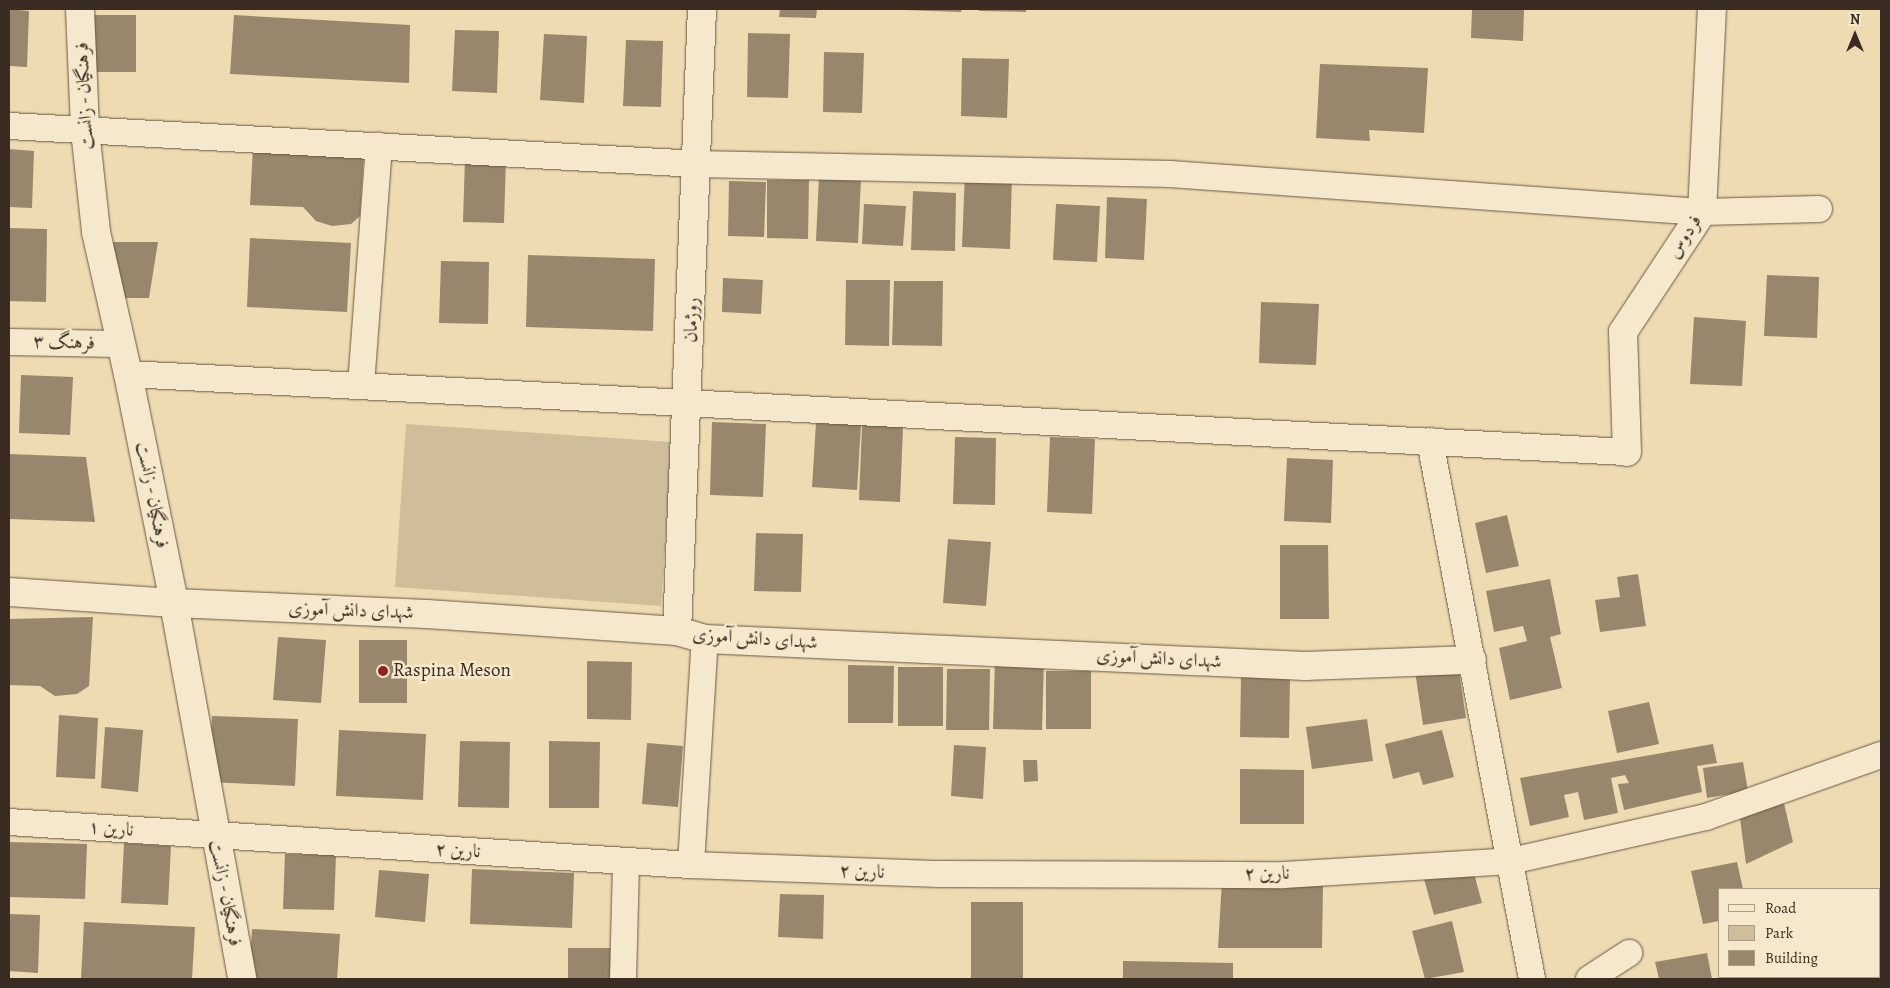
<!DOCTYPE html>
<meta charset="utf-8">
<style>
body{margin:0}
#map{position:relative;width:1890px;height:988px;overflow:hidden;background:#efdbb1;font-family:Alegreya,Amiri,serif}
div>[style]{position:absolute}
.green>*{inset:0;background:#d0bd99}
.building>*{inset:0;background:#98876c}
.roads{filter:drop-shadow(0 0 1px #675846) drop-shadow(0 0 1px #675846)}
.street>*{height:26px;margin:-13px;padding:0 13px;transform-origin:13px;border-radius:13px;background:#f5e8cc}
.secondary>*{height:28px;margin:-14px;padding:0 14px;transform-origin:14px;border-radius:14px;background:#f5e8cc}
.dots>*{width:14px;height:14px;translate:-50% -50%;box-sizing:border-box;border:2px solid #f5e8cc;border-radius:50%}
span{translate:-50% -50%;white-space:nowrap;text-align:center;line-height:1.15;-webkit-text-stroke:5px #f5e8cc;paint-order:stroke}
.street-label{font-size:19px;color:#3a2c22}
.poi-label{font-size:19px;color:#3a2c22}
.left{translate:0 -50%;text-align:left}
.frame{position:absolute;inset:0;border:10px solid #3a2c22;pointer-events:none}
.legend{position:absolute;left:1718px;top:888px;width:162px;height:90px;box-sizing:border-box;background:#f5e8cc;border:1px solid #aa9d88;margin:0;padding:6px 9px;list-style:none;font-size:15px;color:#3a2c22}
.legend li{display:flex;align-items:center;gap:10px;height:25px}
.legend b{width:25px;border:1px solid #aa9d88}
.north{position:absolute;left:1830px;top:10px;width:50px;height:50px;-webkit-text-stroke:4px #f5e8cc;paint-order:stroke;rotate:0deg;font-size:14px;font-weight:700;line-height:20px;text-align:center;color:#3a2c22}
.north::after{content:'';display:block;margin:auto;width:18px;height:22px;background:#3a2c22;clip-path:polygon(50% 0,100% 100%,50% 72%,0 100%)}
</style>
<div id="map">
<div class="green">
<div style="clip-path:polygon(406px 424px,672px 442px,661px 606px,395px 587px)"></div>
</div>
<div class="building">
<div style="clip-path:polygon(9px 9px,29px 11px,27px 67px,9px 66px)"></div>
<div style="clip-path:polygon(780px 9px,817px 9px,816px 18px,779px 17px)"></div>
<div style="clip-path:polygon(874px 9px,962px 9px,961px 12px)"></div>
<div style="clip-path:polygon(979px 9px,1026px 9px,1026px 12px,979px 11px)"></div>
<div style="clip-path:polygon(1472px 9px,1524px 9px,1523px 41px,1471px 38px)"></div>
<div style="clip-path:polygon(85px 15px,136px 15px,136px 72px,85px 72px)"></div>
<div style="clip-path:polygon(234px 15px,410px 25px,409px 83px,230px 74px)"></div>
<div style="clip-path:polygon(455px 30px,499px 31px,497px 93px,452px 91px)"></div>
<div style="clip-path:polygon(748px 33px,790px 34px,788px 98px,747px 97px)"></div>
<div style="clip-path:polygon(544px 34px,587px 36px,584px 103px,540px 100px)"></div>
<div style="clip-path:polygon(626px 40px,663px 41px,661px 107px,623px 106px)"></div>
<div style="clip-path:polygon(824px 52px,864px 53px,862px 113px,823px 112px)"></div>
<div style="clip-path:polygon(962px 58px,1009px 59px,1007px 118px,961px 116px)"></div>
<div style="clip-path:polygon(1320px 64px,1428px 68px,1424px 133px,1369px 130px,1370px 141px,1316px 138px)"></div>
<div style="clip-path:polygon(253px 146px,364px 150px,360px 216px,351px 224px,332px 226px,316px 221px,303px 207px,250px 205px)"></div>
<div style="clip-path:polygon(9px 149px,34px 151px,32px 208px,9px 207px)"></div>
<div style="clip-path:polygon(465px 157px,506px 158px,504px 223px,463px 222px)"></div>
<div style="clip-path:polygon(965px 172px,1012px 174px,1010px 249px,962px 247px)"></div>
<div style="clip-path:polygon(819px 176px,861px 178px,858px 243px,816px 241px)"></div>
<div style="clip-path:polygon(767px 180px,809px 180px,808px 239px,767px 238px)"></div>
<div style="clip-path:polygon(729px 181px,766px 182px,764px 237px,728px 236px)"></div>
<div style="clip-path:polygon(913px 191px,956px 193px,955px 251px,911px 250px)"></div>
<div style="clip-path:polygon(1107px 197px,1147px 199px,1144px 260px,1105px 258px)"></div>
<div style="clip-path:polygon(864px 204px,906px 206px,903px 246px,862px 244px)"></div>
<div style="clip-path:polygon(1056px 204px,1100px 206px,1097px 262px,1053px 260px)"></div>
<div style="clip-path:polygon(9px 228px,47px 229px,46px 302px,9px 301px)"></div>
<div style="clip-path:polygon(250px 238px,351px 243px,347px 312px,247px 307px)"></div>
<div style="clip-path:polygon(102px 242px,158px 242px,149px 298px,115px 298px)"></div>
<div style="clip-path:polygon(528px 255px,655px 259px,653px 331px,526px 327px)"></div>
<div style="clip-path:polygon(441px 261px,489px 262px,488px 324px,439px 323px)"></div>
<div style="clip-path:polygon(1767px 275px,1819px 277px,1817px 338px,1764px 336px)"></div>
<div style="clip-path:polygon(723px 278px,763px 280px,761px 314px,722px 312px)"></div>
<div style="clip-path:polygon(846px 280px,890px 280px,889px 346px,845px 345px)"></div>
<div style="clip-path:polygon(894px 281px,943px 281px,942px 346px,892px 345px)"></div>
<div style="clip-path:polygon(1261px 302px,1319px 304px,1316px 365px,1259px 363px)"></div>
<div style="clip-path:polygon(1694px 317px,1746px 321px,1742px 386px,1690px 384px)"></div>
<div style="clip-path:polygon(21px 375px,73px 377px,70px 435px,19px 433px)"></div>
<div style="clip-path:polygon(712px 422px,766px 424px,763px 497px,710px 495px)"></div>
<div style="clip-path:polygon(816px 423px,861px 425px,857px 490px,812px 487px)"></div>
<div style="clip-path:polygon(862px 425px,903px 427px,900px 502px,859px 500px)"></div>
<div style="clip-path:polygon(955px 437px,996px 438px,995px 505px,953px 504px)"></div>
<div style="clip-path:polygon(1050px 437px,1095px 439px,1092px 514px,1047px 512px)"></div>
<div style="clip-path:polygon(9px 454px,86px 457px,95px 522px,9px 519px)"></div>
<div style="clip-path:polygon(1287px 458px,1333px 460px,1331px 523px,1284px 521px)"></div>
<div style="clip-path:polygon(1507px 515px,1519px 566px,1486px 573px,1475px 523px)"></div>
<div style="clip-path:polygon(756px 533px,803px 534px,801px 592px,754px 591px)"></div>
<div style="clip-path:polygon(948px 539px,991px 542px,986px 606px,943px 603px)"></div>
<div style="clip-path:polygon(1280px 545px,1328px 545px,1329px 619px,1280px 619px)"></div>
<div style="clip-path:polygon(1638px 574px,1646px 626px,1600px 632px,1595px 600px,1620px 597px,1617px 577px)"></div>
<div style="clip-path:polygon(1550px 579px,1561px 634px,1550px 637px,1562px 688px,1510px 700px,1499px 648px,1527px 641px,1523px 626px,1494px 632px,1486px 591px)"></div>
<div style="clip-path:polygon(93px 617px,89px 686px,77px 694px,55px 696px,40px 686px,9px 685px,9px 619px)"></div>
<div style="clip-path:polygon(278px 637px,326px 640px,321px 703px,273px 700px)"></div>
<div style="clip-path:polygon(359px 640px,407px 640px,407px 703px,359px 703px)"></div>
<div style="clip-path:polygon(995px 659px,1044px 661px,1042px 730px,993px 729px)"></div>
<div style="clip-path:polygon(587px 661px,632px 662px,631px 720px,587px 719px)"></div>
<div style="clip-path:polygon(1458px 664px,1466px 718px,1423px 725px,1415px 671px)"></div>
<div style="clip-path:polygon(848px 665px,894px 666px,893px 723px,848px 723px)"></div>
<div style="clip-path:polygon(898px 667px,943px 667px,943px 726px,898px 726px)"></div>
<div style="clip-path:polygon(947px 669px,990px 669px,989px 730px,946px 730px)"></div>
<div style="clip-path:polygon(1046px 671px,1091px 671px,1091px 729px,1046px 729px)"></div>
<div style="clip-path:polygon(1241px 677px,1290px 678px,1289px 738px,1240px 737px)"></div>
<div style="clip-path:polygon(1649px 702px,1659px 744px,1617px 753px,1608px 711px)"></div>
<div style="clip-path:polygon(59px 715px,98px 718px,95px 779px,56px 777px)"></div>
<div style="clip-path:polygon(212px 716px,298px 719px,295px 786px,208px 782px)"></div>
<div style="clip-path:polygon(1367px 719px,1373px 761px,1312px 769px,1306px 727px)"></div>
<div style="clip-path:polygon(105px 727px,143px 730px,138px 792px,101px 788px)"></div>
<div style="clip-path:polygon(339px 730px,426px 734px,423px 800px,336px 796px)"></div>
<div style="clip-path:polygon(1442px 730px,1454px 777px,1423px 785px,1419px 772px,1393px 779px,1385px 744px)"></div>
<div style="clip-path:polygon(460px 741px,510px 742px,509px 808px,458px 807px)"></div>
<div style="clip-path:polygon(549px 741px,600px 742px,599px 808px,549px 808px)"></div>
<div style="clip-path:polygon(647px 743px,683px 746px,678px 807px,642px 804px)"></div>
<div style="clip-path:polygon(1713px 744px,1717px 763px,1697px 766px,1702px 792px,1624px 810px,1618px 784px,1629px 783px,1625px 775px,1611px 778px,1618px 813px,1584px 820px,1578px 792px,1564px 795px,1569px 817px,1530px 826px,1520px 778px)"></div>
<div style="clip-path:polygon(954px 745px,986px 747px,983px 799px,951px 796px)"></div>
<div style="clip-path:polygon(1023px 760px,1037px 760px,1038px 781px,1024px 782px)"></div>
<div style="clip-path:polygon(1743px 762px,1748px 791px,1707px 798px,1703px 768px)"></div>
<div style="clip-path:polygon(1240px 769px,1304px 770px,1304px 824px,1240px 824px)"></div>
<div style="clip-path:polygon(1782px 795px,1793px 842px,1746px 864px,1739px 811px)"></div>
<div style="clip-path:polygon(9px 842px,87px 844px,85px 899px,9px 897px)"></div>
<div style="clip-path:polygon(124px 843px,171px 846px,168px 905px,121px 903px)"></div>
<div style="clip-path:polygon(285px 854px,336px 855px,334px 910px,283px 909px)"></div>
<div style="clip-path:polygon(1737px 862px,1743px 889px,1719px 889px,1719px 921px,1703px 924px,1691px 871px)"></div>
<div style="clip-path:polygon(1472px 866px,1482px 903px,1434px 915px,1424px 879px)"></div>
<div style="clip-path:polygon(472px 869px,574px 873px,572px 928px,470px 924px)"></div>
<div style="clip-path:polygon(379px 870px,429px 874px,425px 922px,375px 917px)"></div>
<div style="clip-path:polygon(1222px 880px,1323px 886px,1322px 948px,1218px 948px)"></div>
<div style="clip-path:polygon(780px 894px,824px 895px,823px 939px,778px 937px)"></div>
<div style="clip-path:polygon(971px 902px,1023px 902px,1023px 979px,971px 979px)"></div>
<div style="clip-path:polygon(9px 914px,40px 915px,38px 973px,9px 971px)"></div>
<div style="clip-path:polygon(1452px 921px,1464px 972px,1425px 979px,1412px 931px)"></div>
<div style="clip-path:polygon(84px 922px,195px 927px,192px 979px,81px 979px)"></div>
<div style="clip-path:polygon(252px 929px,340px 934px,337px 979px,249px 979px)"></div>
<div style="clip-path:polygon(568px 948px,615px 948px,615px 979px,568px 979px)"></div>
<div style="clip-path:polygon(1707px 953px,1712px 979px,1659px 979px,1655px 962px)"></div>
<div style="clip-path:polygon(1123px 961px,1233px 963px,1233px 979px,1123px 979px)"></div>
</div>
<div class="roads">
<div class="street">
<div style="left:9px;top:126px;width:690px;rotate:3.16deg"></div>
<div style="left:698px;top:164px;width:472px;rotate:1.2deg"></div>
<div style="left:1170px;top:174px;width:533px;rotate:4.09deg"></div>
<div style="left:1702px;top:212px;width:117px;rotate:-1.5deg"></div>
<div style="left:9px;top:342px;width:110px;rotate:1deg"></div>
<div style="left:128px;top:374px;width:1501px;rotate:2.98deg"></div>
<div style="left:361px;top:385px;width:240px;rotate:-85.7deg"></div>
<div style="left:1430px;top:441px;width:548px;rotate:79.26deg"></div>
<div style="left:9px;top:822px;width:683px;rotate:3.61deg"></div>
<div style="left:691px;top:865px;width:249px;rotate:2.1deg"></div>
<div style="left:940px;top:874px;width:344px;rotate:0.2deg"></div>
<div style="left:1284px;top:875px;width:227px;rotate:-3.5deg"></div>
<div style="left:1511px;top:861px;width:200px;rotate:-12.7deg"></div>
<div style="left:1706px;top:817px;width:186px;rotate:-19.5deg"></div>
<div style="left:691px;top:865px;width:226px;rotate:-86.5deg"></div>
<div style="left:623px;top:979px;width:118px;rotate:-88.5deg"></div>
<div style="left:1589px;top:979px;width:48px;rotate:-33deg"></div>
</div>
<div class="secondary">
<div style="left:80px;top:9px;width:121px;rotate:87.6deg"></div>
<div style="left:85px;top:130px;width:103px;rotate:83.8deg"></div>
<div style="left:96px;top:232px;width:146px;rotate:77.3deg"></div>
<div style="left:128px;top:374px;width:234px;rotate:78.6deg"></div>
<div style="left:174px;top:603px;width:382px;rotate:79.7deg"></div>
<div style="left:1627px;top:452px;width:120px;rotate:-91.9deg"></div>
<div style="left:1623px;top:332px;width:144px;rotate:-56.6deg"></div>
<div style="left:1702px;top:212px;width:203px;rotate:-87.2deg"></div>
<div style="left:9px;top:592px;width:165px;rotate:3.8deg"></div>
<div style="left:174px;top:603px;width:253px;rotate:2.5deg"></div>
<div style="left:427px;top:614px;width:251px;rotate:3.9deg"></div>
<div style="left:677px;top:631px;width:29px;rotate:16deg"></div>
<div style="left:705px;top:639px;width:601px;rotate:2.58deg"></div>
<div style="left:1305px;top:666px;width:167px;rotate:-2.1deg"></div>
<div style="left:677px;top:631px;width:623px;rotate:-87.7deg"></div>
</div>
</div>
<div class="dots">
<div style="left:383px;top:671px;background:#8f2418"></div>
</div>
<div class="street-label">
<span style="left:85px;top:96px;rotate:-93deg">فرهنگیان - زانست</span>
<span style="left:1685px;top:237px;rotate:-58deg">فردوس</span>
<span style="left:692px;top:320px;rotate:-88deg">روژمان</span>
<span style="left:64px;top:343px;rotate:1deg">فرهنگ ۳</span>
<span style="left:152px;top:495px;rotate:79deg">فرهنگیان - زانست</span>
<span style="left:351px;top:611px;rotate:2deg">شهدای دانش آموزی</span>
<span style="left:755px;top:639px;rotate:4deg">شهدای دانش آموزی</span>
<span style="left:1159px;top:659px;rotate:3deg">شهدای دانش آموزی</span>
<span style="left:111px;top:829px;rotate:4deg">نارین ۱</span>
<span style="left:458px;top:851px;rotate:3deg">نارین ۲</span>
<span style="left:862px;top:872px;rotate:2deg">نارین ۲</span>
<span style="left:1267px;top:874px;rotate:-1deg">نارین ۲</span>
<span style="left:225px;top:893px;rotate:79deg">فرهنگیان - زانست</span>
</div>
<div class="poi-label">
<span class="left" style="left:393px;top:671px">Raspina Meson</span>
</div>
<div class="frame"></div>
<ul class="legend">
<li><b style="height:6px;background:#f5e8cc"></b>Road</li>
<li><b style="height:14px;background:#d0bd99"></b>Park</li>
<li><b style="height:14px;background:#98876c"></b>Building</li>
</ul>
<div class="north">N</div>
</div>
